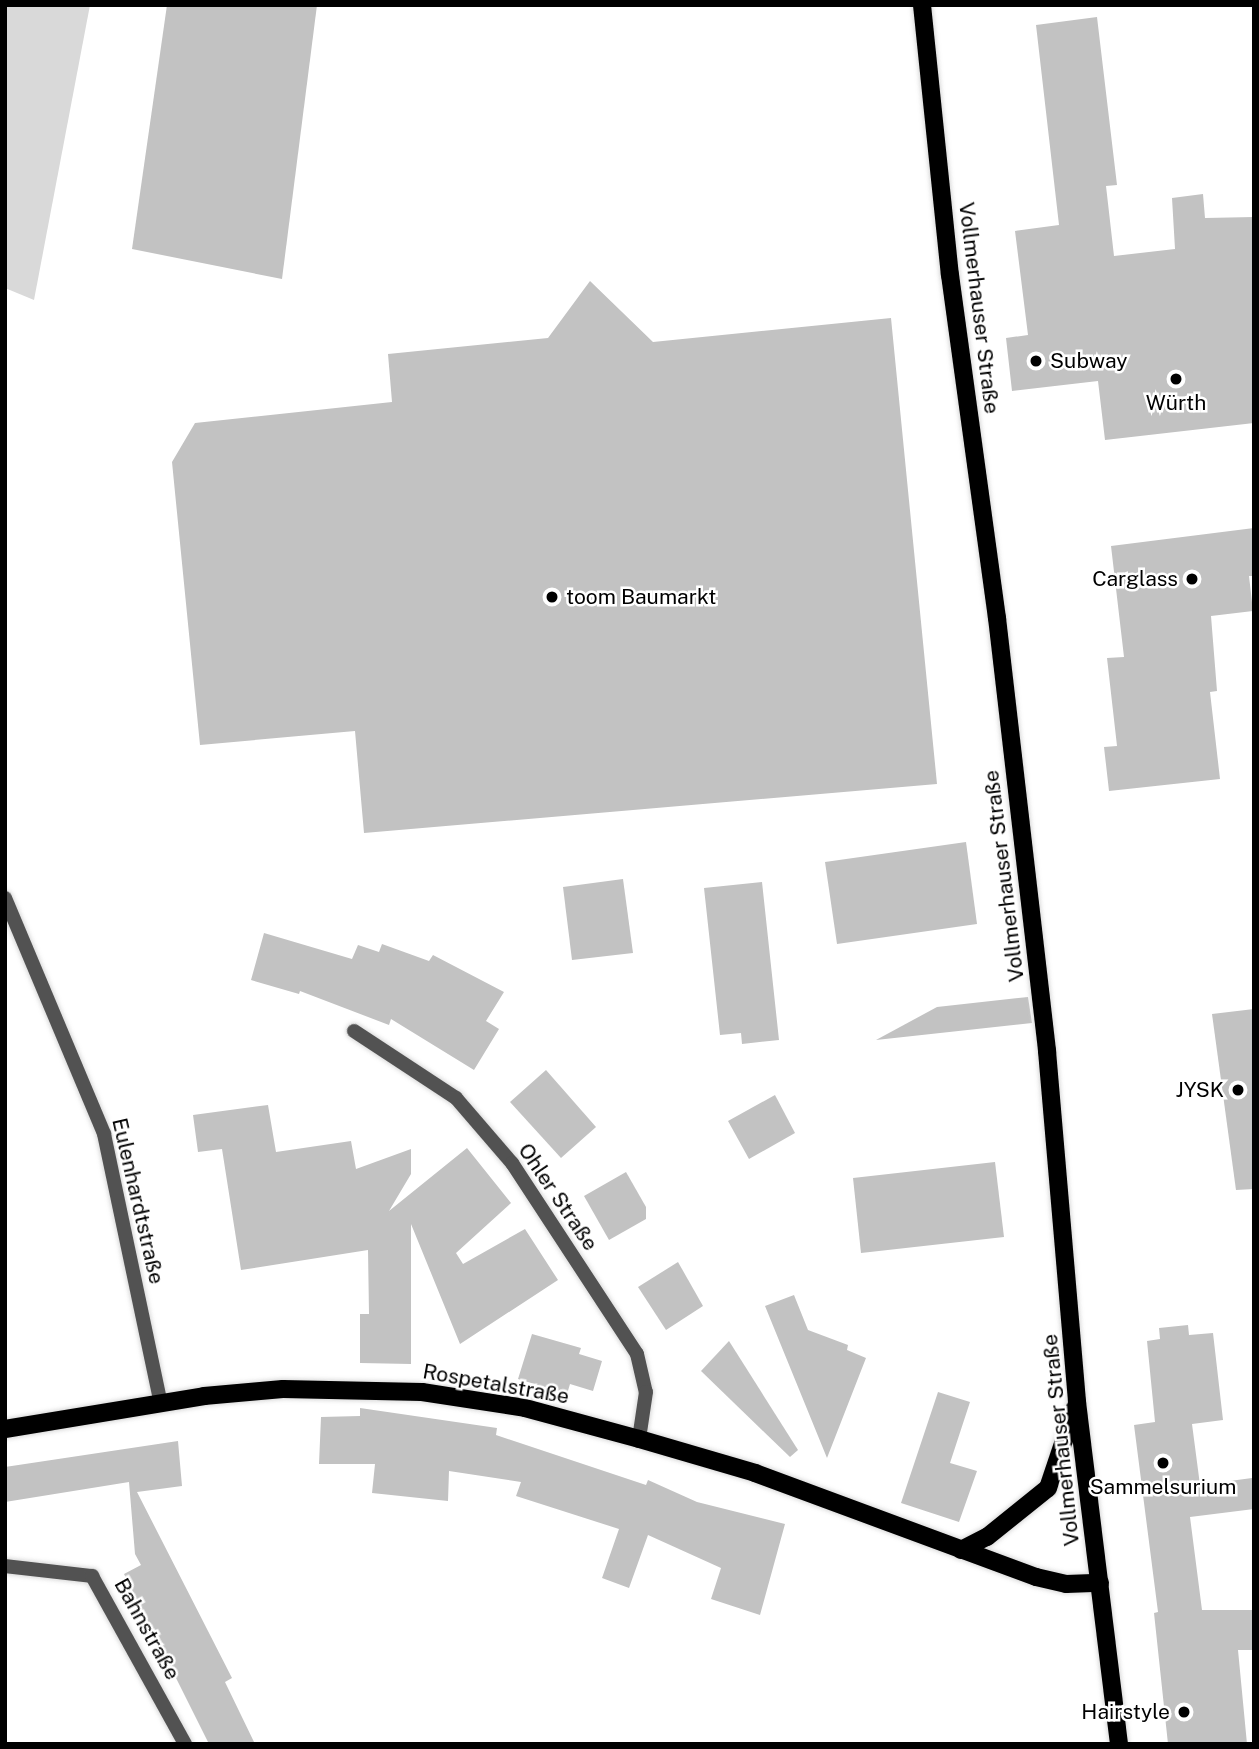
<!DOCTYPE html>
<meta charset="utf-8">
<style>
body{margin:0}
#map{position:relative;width:1259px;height:1749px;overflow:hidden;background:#fff;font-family:"Public Sans",sans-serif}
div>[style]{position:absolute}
.green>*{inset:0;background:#d9d9d9}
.building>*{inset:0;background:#c2c2c2}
.roads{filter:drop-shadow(0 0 2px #dbdbdb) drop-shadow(0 0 2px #dbdbdb)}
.minor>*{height:14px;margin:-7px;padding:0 7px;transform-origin:7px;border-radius:7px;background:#525252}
.primary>*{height:18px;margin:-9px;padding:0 9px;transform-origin:9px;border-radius:9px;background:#000}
.dots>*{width:19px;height:19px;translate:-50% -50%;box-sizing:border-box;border:4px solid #fff;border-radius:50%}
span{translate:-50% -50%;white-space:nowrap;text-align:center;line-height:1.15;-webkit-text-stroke:5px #fff;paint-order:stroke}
.street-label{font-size:21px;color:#000}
.poi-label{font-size:21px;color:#000}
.left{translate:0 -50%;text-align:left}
.right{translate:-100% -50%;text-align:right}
.frame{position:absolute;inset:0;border:7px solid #000;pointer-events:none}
</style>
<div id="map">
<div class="green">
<div style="clip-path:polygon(5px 5px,90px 5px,34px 300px,5px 288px)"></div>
</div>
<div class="building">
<div style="clip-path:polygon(167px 5px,317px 5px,282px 279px,132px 249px)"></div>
<div style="clip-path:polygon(1097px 17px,1117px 185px,1106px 186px,1114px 256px,1175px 249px,1172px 198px,1203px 194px,1205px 218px,1254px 217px,1254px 423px,1105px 440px,1098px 381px,1012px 391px,1006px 338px,1028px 335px,1015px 231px,1059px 225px,1036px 25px)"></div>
<div style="clip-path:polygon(590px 281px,653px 342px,891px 318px,937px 784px,364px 833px,355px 731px,200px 745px,172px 462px,195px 423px,392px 402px,388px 354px,548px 338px)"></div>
<div style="clip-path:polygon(1254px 528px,1254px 576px,1249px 576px,1253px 611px,1211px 616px,1217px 691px,1210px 692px,1220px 779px,1109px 791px,1104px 747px,1117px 746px,1107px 658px,1124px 657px,1111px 546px)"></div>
<div style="clip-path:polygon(966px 842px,977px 924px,837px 944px,825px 862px)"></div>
<div style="clip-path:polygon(623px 879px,633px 953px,572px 960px,563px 887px)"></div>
<div style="clip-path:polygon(762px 882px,779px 1040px,742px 1044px,741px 1033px,720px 1035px,704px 888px)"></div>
<div style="clip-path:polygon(264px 933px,352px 959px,358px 945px,379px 952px,382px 944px,429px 961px,433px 955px,504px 992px,486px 1021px,499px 1029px,474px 1070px,391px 1019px,389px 1025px,300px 991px,299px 994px,251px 980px)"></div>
<div style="clip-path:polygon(1028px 997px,1032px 1023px,876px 1040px,937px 1007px)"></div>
<div style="clip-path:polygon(1254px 1009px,1254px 1189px,1236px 1190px,1212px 1014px)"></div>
<div style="clip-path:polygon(546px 1070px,596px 1127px,561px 1158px,510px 1102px)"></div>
<div style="clip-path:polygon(775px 1095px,795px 1133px,749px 1159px,728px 1121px)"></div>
<div style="clip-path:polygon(268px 1105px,276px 1152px,351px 1141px,356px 1169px,411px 1149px,411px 1174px,389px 1211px,467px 1148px,511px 1203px,456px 1253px,463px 1264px,525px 1229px,558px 1280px,460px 1344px,411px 1224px,411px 1364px,360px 1363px,360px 1314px,369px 1314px,368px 1250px,241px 1270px,222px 1149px,198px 1152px,193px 1115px)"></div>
<div style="clip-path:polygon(995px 1162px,1004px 1237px,861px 1253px,853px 1178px)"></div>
<div style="clip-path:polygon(626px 1172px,646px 1207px,646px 1219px,609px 1240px,584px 1196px)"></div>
<div style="clip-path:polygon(678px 1262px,703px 1306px,666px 1330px,638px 1287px)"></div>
<div style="clip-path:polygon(794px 1295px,808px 1330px,848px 1345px,847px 1350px,866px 1358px,827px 1458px,765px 1306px)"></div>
<div style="clip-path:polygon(1188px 1325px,1189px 1335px,1213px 1333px,1223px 1420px,1192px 1424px,1200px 1485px,1252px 1478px,1254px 1509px,1190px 1517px,1202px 1610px,1254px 1610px,1254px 1650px,1238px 1650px,1247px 1744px,1168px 1744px,1154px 1613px,1158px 1612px,1134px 1425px,1155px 1422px,1147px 1341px,1160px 1339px,1159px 1328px)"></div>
<div style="clip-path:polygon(532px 1334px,581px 1348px,579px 1354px,602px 1361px,593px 1391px,570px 1384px,567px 1394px,518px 1379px)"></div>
<div style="clip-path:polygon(729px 1341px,798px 1450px,790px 1457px,701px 1371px)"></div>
<div style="clip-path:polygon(938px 1392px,970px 1402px,950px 1463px,977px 1471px,959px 1522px,901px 1503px)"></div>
<div style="clip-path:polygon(360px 1408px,497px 1428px,496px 1435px,646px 1485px,648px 1480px,697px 1502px,785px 1524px,760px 1615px,711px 1599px,721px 1568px,648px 1535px,629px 1588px,602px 1578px,619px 1529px,516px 1496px,521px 1482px,449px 1471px,448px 1501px,372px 1493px,375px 1464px,319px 1464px,321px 1417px,360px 1416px)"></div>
<div style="clip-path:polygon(178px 1441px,182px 1486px,137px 1492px,232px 1678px,225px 1682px,255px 1744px,209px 1744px,124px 1574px,141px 1565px,135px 1554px,129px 1482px,5px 1502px,5px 1467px)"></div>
</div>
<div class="roads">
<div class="minor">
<div style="left:5px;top:898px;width:256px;rotate:67.2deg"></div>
<div style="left:104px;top:1134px;width:276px;rotate:78.1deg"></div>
<div style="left:354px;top:1031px;width:122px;rotate:33.3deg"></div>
<div style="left:456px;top:1098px;width:86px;rotate:49.3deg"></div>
<div style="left:512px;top:1163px;width:228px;rotate:56.8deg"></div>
<div style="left:637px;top:1354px;width:39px;rotate:77deg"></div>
<div style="left:646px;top:1392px;width:48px;rotate:98.5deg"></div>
<div style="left:5px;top:1566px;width:88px;rotate:6.6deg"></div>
<div style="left:92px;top:1576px;width:192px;rotate:61deg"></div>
</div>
<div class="primary">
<div style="left:922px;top:5px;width:271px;rotate:84.1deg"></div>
<div style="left:950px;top:275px;width:346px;rotate:82.2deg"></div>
<div style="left:997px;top:618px;width:436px;rotate:83.4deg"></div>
<div style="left:1047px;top:1051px;width:352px;rotate:85.1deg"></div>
<div style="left:1077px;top:1402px;width:345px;rotate:83deg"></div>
<div style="left:5px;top:1429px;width:202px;rotate:-9.4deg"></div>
<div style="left:204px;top:1396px;width:79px;rotate:-5.1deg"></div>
<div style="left:283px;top:1389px;width:139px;rotate:1.2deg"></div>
<div style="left:422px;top:1392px;width:104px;rotate:8.8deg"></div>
<div style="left:525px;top:1408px;width:118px;rotate:15.2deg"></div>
<div style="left:639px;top:1439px;width:121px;rotate:16.3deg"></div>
<div style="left:755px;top:1473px;width:300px;rotate:20.3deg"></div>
<div style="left:1036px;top:1577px;width:31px;rotate:13deg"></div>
<div style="left:1066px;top:1584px;width:34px;rotate:-2deg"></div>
<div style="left:961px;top:1550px;width:29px;rotate:-27deg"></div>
<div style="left:987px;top:1537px;width:78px;rotate:-38.8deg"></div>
<div style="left:1048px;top:1488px;width:84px;rotate:-71.4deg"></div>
</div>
</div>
<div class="dots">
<div style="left:1036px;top:361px;background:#000"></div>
<div style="left:1176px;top:379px;background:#000"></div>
<div style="left:1192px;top:579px;background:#000"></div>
<div style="left:552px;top:597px;background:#000"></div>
<div style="left:1238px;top:1090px;background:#000"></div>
<div style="left:1163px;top:1463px;background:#000"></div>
<div style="left:1184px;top:1712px;background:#000"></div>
</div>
<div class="street-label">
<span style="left:979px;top:308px;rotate:83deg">Vollmerhauser Straße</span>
<span style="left:1004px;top:876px;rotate:-97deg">Vollmerhauser Straße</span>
<span style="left:558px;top:1197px;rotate:56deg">Ohler Straße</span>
<span style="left:138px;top:1201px;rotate:77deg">Eulenhardtstraße</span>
<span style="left:496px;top:1384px;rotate:10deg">Rospetalstraße</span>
<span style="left:1061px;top:1440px;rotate:-96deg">Vollmerhauser Straße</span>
<span style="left:147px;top:1629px;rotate:61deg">Bahnstraße</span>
</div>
<div class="poi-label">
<span class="left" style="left:1050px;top:361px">Subway</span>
<span style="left:1176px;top:403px">Würth</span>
<span class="right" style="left:1178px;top:579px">Carglass</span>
<span class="left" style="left:566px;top:597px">toom Baumarkt</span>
<span class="right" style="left:1224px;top:1090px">JYSK</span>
<span style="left:1163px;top:1487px">Sammelsurium</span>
<span class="right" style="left:1170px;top:1712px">Hairstyle</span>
</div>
<div class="frame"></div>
</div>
